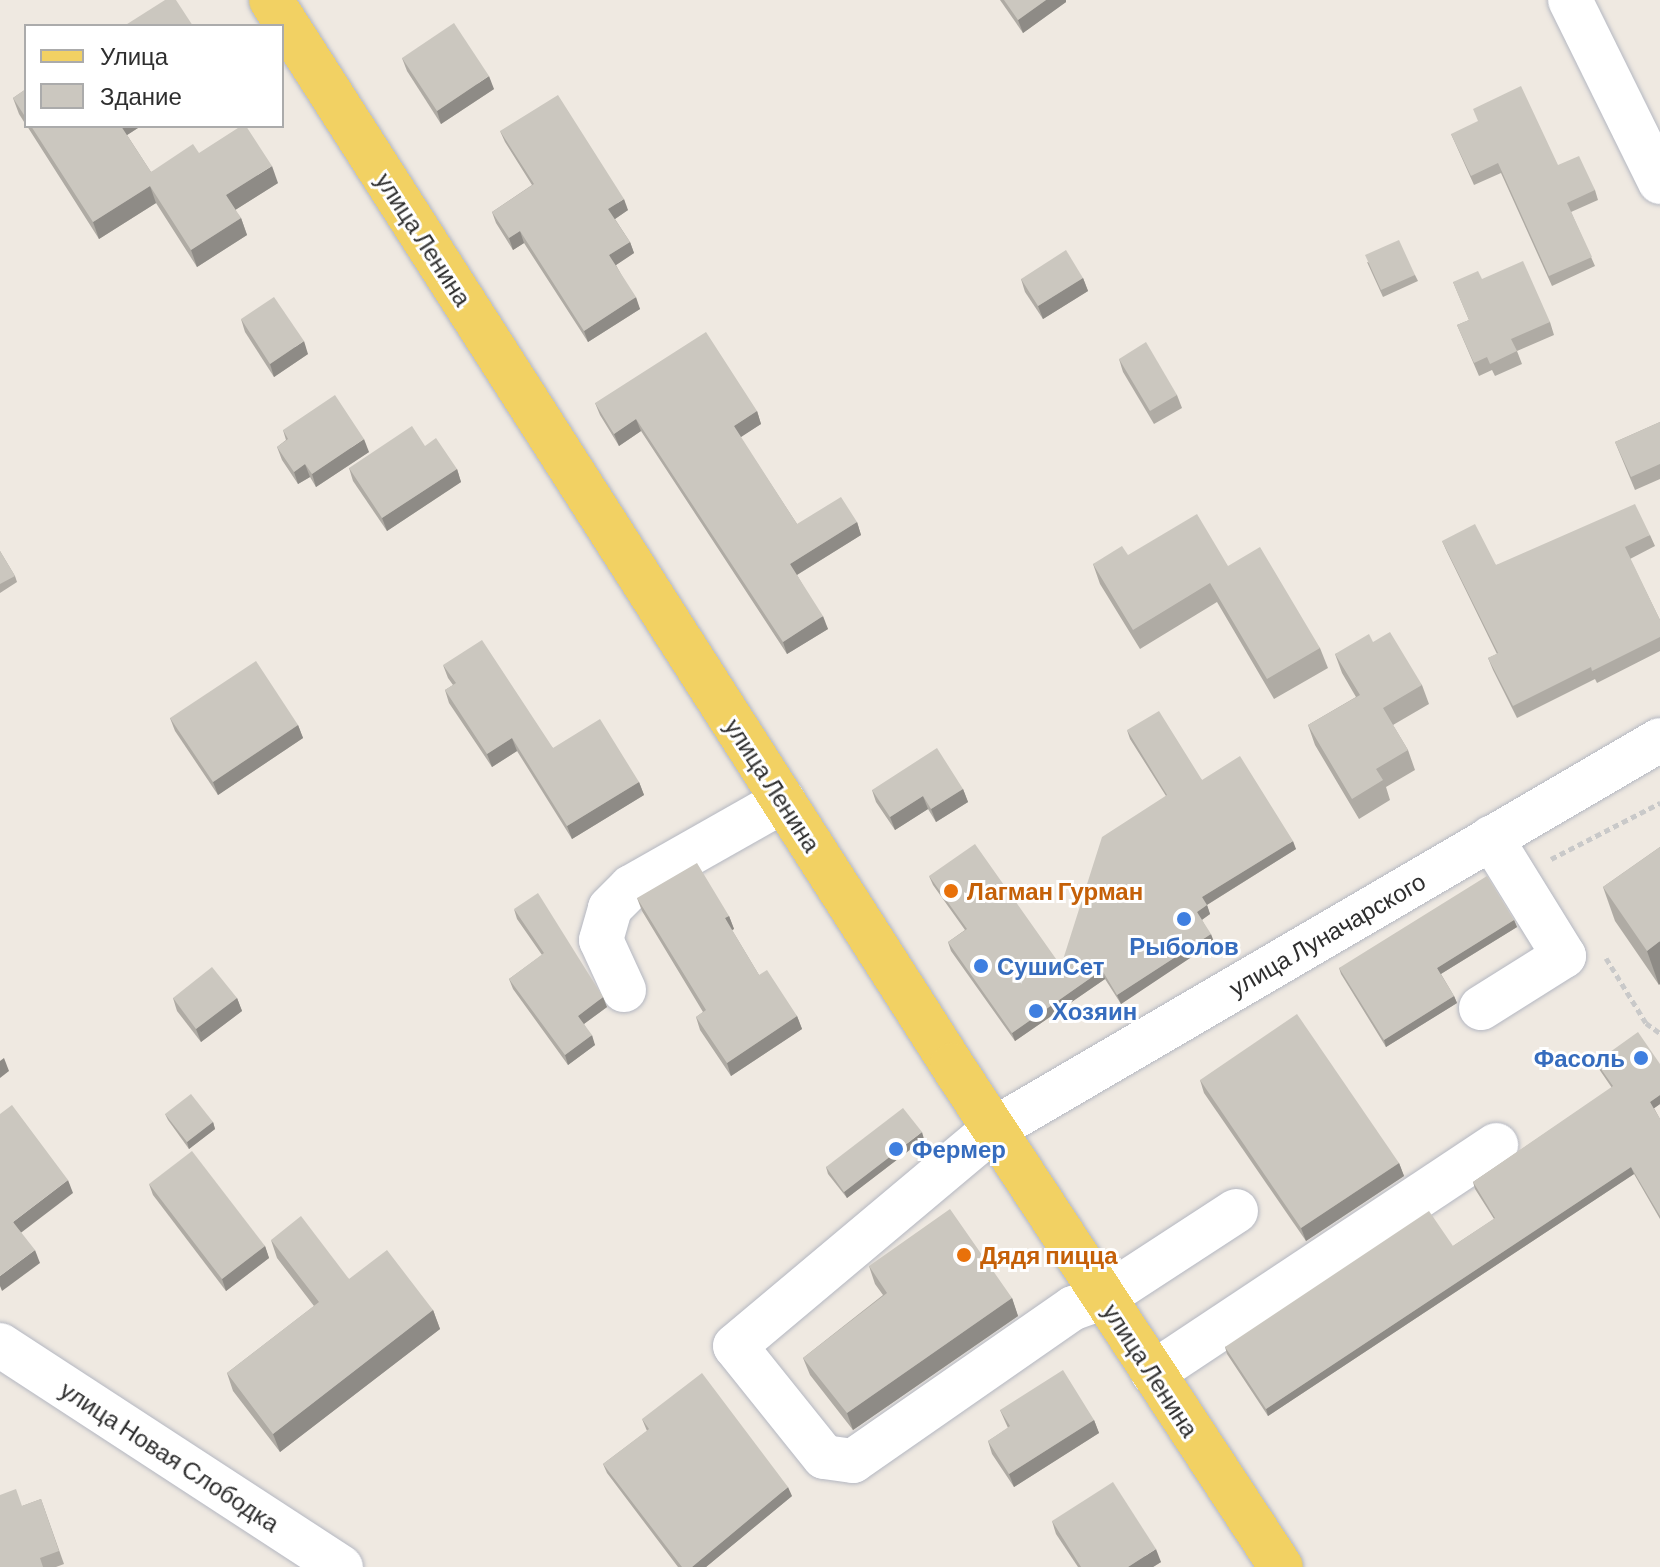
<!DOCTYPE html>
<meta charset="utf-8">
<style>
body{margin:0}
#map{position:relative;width:1660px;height:1567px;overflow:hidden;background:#efe9e1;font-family:Barlow,sans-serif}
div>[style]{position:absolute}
.path>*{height:5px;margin-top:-2.5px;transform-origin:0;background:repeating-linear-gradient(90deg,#c9c9c9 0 6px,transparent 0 10px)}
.roads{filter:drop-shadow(0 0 2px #b4b7c1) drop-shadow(0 0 2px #b4b7c1)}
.minor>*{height:44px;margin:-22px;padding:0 22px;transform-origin:22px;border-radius:22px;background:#fff}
.major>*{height:44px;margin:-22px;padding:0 22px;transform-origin:22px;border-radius:22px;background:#f2d163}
.wall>*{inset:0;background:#afaba4}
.shaded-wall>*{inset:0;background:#8e8b86}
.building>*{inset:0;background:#cbc7bf}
.dots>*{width:22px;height:22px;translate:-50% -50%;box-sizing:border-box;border:4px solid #fff;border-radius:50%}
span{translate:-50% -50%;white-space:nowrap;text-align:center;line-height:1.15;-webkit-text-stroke:6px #fff;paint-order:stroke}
.street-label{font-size:24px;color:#2e2e2e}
.food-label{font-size:24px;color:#c56008;font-weight:700}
.left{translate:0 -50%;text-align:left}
.shop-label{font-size:24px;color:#366cbe;font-weight:700}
.right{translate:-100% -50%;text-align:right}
.legend{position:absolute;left:24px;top:24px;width:260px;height:104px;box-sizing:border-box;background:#fff;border:2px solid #ababab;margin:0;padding:10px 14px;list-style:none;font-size:24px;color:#2e2e2e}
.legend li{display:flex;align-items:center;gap:16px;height:40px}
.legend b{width:40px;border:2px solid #ababab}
</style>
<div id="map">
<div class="path">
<div style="left:1551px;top:859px;width:123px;rotate:-27.2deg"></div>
<div style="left:1606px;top:958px;width:76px;rotate:58.4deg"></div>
<div style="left:1646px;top:1023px;width:17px;rotate:36deg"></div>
</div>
<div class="roads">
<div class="minor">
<div style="left:1570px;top:0;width:203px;rotate:63.7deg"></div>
<div style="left:624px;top:990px;width:55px;rotate:-114.7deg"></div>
<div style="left:601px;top:940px;width:33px;rotate:-74deg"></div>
<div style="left:610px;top:908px;width:30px;rotate:-45deg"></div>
<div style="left:631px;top:887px;width:175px;rotate:-29.5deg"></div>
<div style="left:1481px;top:1008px;width:98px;rotate:-32.1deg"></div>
<div style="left:1564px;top:956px;width:139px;rotate:-121.7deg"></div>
<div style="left:1236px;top:1211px;width:158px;rotate:146.9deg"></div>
<div style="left:1104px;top:1297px;width:33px;rotate:160deg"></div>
<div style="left:1073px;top:1308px;width:268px;rotate:145.2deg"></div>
<div style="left:853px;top:1461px;width:29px;rotate:-172deg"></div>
<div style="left:824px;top:1457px;width:142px;rotate:-128.7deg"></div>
<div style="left:735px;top:1346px;width:338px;rotate:-40deg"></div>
<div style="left:994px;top:1129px;width:771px;rotate:-30.29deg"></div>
<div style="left:0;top:1345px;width:407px;rotate:33.1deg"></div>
<div style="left:1153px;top:1373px;width:412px;rotate:-33.6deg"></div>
</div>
<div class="major">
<div style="left:271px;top:0;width:1264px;rotate:57.4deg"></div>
<div style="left:952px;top:1065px;width:600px;rotate:56.76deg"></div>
</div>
</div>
<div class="wall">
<div style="clip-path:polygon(1000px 0,1066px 0,1066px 2px,1023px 33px)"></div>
<div style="clip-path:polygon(402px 58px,494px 89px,441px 124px,407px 71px)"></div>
<div style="clip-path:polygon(26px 89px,26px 125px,19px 114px,13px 98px)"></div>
<div style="clip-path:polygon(27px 126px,141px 126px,127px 135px,151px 172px,199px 153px,278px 183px,235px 210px,241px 218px,247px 235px,197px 267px,156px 203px,99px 239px)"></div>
<div style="clip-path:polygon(500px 131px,628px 210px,615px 219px,630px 242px,634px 253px,616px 265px,640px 309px,588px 342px,524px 243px,513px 250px,496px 223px,492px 212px,532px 185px,505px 142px)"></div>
<div style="clip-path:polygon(1451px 134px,1558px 165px,1595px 190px,1598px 200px,1571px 212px,1595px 266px,1552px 286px,1501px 173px,1474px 185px)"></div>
<div style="clip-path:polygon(1367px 262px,1415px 275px,1418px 281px,1383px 297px)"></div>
<div style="clip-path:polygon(1083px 278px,1088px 291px,1043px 319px,1025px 292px,1021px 279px)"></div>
<div style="clip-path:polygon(1482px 279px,1550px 322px,1554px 335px,1517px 351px,1522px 364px,1495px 376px,1492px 370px,1479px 376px,1457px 325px,1469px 320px,1453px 282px)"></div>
<div style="clip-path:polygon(241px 319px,308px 354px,274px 377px,245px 332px)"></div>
<div style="clip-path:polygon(1119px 359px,1177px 395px,1182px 408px,1154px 424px,1123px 372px)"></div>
<div style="clip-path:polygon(595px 403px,757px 411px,761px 424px,740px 437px,797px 524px,857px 522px,861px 535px,797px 575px,828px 629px,787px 654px,641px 431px,619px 446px,600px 415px)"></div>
<div style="clip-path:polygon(1660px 422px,1660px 479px,1635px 490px,1615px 442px)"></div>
<div style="clip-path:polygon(283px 430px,369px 452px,316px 487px,310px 477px,298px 484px,282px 460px,277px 447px,286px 440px)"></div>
<div style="clip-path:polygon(349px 468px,457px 469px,461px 482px,387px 531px,353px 481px)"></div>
<div style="clip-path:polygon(1650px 535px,1655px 546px,1630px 559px,1660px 620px,1660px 651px,1597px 683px,1595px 679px,1517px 718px,1493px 670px,1488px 658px,1497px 654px,1447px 552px,1442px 541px,1496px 565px)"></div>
<div style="clip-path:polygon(0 551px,15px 576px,17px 582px,0 593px)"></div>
<div style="clip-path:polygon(1128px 555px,1228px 566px,1320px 648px,1328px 668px,1274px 699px,1217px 602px,1140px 649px,1100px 584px,1093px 564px)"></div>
<div style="clip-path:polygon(1373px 642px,1422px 685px,1429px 704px,1393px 725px,1408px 750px,1415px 770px,1386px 787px,1390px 800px,1359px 819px,1315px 745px,1308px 725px,1356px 697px,1342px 673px,1335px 654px)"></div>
<div style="clip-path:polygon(443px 665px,553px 748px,639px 782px,644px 795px,572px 839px,517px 751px,492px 767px,449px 703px,445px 690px,453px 685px,448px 678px)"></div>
<div style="clip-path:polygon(170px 718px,298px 725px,303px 738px,218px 795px,175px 731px)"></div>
<div style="clip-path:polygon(1127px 730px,1202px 780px,1296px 849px,1207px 905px,1210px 914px,1202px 920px,1214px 942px,1121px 1004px,1105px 979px,1015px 1041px,951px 951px,948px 942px,965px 930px,933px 885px,929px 876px,1061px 966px,1166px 796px,1130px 739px)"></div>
<div style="clip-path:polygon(963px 789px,968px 802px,936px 822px,928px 809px,895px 830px,876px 802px,872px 790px)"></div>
<div style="clip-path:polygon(1660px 847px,1659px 985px,1615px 921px,1603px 887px)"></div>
<div style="clip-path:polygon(637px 898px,729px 916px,734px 929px,732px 930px,759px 975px,797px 1016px,802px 1029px,731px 1076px,700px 1030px,696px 1017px,703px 1012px,642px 911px)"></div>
<div style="clip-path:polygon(514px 909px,607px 1007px,584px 1024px,595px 1045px,568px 1065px,513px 989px,509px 979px,542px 955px,517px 919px)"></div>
<div style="clip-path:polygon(1514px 920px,1517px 927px,1441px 974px,1454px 996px,1457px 1003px,1386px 1047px,1341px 974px,1339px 968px)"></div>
<div style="clip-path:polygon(173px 998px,237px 998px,242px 1011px,201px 1042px,177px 1011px)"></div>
<div style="clip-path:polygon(1596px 1062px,1660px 1064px,1660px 1104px,1654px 1108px,1660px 1119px,1660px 1219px,1634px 1174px,1268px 1416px,1227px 1354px,1225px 1347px,1453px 1246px,1494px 1219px,1475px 1189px,1473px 1182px,1612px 1088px,1599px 1069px)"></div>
<div style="clip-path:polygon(1200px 1080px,1399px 1163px,1404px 1176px,1306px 1241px,1204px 1093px)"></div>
<div style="clip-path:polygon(165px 1114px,213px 1122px,215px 1129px,189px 1149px,168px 1120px)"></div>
<div style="clip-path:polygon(924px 1139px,847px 1198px,828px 1174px,826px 1167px)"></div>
<div style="clip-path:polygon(149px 1184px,265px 1246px,269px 1258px,226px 1291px,153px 1195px)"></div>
<div style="clip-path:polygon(271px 1240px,349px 1279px,433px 1310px,440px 1329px,280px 1452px,233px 1391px,227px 1373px,314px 1306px,277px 1258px)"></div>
<div style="clip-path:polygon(869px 1266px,1012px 1298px,1018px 1316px,853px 1430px,810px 1375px,803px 1358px,883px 1295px,875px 1284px)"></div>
<div style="clip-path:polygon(1000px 1410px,1094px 1420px,1099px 1433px,1014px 1487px,992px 1454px,988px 1441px,1008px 1428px)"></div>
<div style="clip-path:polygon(642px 1419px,792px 1496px,706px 1567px,678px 1567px,607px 1473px,603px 1464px,647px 1431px)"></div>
<div style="clip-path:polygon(41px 1499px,64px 1564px,56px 1567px,0 1567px,22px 1506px)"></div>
<div style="clip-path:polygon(1052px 1521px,1161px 1562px,1153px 1567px,1078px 1567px,1056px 1534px)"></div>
</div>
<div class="shaded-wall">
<div style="clip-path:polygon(1046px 0,1066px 0,1066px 2px,1023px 33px,1018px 20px)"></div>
<div style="clip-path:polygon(489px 76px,494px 89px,441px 124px,437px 111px)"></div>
<div style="clip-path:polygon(120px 126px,141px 126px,124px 137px)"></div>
<div style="clip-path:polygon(272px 166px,278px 183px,232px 212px,226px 195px)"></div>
<div style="clip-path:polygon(150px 186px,156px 203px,99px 239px,93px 222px)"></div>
<div style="clip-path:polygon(624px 199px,628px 210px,612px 221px,608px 209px)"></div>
<div style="clip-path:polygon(241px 218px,247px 235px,197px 267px,191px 250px)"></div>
<div style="clip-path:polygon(520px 231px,524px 243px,513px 250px,509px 238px)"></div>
<div style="clip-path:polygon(630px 242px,634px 253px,613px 267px,609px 255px)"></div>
<div style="clip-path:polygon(1083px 278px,1088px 291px,1043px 319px,1038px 306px)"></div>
<div style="clip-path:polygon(636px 297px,640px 309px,588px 342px,584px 331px)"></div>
<div style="clip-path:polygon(304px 341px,308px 354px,274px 377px,270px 364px)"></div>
<div style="clip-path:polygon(757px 411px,761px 424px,738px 439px,734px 426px)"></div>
<div style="clip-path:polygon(636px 419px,641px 431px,619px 446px,614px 434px)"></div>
<div style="clip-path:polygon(364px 439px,369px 452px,316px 487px,312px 474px)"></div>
<div style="clip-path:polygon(305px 464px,310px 477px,298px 484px,294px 472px)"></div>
<div style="clip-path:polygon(457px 469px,461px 482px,387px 531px,382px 518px)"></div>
<div style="clip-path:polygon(857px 522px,861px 535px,795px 576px,790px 564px)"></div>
<div style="clip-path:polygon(823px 616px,828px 629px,787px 654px,783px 642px)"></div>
<div style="clip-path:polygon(298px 725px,303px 738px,218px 795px,213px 782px)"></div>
<div style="clip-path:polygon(512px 738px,517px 751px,492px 767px,487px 754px)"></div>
<div style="clip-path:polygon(639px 782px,644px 795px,572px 839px,567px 826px)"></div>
<div style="clip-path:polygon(963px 789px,968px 802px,936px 822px,931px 809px)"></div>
<div style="clip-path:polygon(923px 796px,928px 809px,895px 830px,890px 817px)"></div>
<div style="clip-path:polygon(1293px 841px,1296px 849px,1205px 906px,1202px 897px)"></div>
<div style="clip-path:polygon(1207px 905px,1210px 914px,1200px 921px,1197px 912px)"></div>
<div style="clip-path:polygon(729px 916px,734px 929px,730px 931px,725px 918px)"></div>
<div style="clip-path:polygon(1514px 920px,1517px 927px,1439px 975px,1437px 968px)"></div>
<div style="clip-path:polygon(1211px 934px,1214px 942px,1121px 1004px,1117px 995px)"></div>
<div style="clip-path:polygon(1660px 941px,1660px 984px,1659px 985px,1647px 951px)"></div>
<div style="clip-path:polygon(1102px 970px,1105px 979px,1015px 1041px,1012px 1033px)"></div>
<div style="clip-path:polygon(1454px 996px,1457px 1003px,1386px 1047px,1384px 1040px)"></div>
<div style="clip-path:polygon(603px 997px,607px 1007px,581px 1026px,578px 1016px)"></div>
<div style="clip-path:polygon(237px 998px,242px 1011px,201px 1042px,196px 1029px)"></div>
<div style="clip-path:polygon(797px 1016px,802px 1029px,731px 1076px,727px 1063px)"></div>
<div style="clip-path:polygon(592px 1035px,595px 1045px,568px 1065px,565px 1055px)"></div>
<div style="clip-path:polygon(4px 1058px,9px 1071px,0 1078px,0 1061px)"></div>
<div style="clip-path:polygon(1660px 1095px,1660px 1104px,1653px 1109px,1650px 1102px)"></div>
<div style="clip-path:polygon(213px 1122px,215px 1129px,189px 1149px,187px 1142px)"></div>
<div style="clip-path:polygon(922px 1132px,924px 1139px,847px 1198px,844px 1192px)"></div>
<div style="clip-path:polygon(1399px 1163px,1404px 1176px,1306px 1241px,1301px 1228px)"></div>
<div style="clip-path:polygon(1631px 1167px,1634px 1174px,1268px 1416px,1266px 1409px)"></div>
<div style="clip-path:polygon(68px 1180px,73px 1193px,18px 1235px,13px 1222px)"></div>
<div style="clip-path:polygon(265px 1246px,269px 1258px,226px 1291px,222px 1279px)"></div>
<div style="clip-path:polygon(35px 1250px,40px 1263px,2px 1291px,0 1286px,0 1276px)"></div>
<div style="clip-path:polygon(1012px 1298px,1018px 1316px,853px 1430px,847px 1413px)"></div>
<div style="clip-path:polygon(433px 1310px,440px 1329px,280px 1452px,273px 1434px)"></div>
<div style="clip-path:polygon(1094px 1420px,1099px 1433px,1014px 1487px,1009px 1474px)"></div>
<div style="clip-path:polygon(788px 1487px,792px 1496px,706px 1567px,692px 1567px)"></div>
<div style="clip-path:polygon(1156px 1549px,1161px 1562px,1153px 1567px,1128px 1567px)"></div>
</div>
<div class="building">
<div style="clip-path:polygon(165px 0,176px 0,193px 26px,124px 26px)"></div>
<div style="clip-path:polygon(1004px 0,1046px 0,1018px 20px)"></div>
<div style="clip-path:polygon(454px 23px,489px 76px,437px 111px,402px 58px)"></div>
<div style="clip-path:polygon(1521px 86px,1558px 165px,1579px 156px,1595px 190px,1567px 203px,1592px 257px,1549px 276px,1498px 163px,1471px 176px,1451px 134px,1478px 121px,1473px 109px)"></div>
<div style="clip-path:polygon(26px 89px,26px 118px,13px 98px)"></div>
<div style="clip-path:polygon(558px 95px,624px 199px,608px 209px,630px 242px,609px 255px,636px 297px,584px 331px,520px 231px,509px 238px,492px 212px,534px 184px,500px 131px)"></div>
<div style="clip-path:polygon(31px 126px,121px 126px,151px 172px,193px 144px,199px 153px,241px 126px,246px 126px,272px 166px,226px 195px,241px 218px,191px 250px,150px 186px,93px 222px)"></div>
<div style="clip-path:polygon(1399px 240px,1415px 275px,1381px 290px,1365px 255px)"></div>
<div style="clip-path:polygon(1066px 250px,1083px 278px,1038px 306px,1021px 279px)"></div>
<div style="clip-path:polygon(1523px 261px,1550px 322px,1511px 339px,1517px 351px,1490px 364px,1487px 357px,1474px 363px,1457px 325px,1469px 320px,1453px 282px,1478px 271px,1482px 279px)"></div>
<div style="clip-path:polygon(274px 297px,304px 341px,270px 364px,241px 319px)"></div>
<div style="clip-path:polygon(706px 332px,757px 411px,734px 426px,797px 524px,841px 497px,857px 522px,790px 564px,823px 616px,783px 642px,636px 419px,614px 434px,595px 403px)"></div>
<div style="clip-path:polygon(1146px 342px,1177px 395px,1150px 411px,1119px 359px)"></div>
<div style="clip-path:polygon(335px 395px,364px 439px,312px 474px,305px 464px,294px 472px,277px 447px,288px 439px,283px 430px)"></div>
<div style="clip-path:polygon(1660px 422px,1660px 464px,1631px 477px,1615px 442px)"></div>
<div style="clip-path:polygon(412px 426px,425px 446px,436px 438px,457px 469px,382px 518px,349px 468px)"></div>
<div style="clip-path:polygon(1635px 504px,1650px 535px,1625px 547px,1660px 620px,1660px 637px,1592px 671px,1591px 667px,1513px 706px,1488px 658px,1498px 653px,1442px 541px,1475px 524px,1496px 565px)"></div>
<div style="clip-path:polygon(1197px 514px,1228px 566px,1260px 547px,1320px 648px,1267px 679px,1210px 583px,1133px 630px,1093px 564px,1122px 546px,1128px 555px)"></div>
<div style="clip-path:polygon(0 551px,15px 576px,0 584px)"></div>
<div style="clip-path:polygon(1390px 632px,1422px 685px,1383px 708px,1408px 750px,1376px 769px,1383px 780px,1352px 799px,1308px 725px,1360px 695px,1335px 654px,1369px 634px,1373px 642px)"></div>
<div style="clip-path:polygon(482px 640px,553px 748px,600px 719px,639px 782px,567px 826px,512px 738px,487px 754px,445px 690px,456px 683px,443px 665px)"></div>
<div style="clip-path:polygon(256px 661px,298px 725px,213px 782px,170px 718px)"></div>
<div style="clip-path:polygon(1159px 711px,1202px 780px,1240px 756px,1293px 841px,1202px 897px,1207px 905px,1197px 912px,1211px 934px,1117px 995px,1102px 970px,1012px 1033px,948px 942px,967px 929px,929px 876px,975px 844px,1061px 966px,1102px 837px,1167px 795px,1127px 730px)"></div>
<div style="clip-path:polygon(937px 748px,963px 789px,931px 809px,923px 796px,890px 817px,872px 790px)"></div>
<div style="clip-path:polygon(1660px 847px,1660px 941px,1647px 951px,1603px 887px)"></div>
<div style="clip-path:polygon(697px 863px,729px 916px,725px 918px,759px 975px,767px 970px,797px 1016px,727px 1063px,696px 1017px,706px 1010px,637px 898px)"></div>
<div style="clip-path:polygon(1487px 876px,1514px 920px,1437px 968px,1454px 996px,1384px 1040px,1339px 968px)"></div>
<div style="clip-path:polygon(538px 893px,603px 997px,578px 1016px,592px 1035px,565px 1055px,509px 979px,544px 953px,514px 909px)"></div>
<div style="clip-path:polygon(212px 967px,237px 998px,196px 1029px,173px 998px)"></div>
<div style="clip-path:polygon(1297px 1014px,1399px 1163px,1301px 1228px,1200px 1080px)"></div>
<div style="clip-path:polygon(1638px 1032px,1660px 1064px,1660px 1095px,1650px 1102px,1660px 1119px,1660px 1216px,1631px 1167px,1266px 1409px,1225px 1347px,1429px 1211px,1453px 1246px,1495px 1218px,1473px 1182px,1613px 1086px,1596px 1062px)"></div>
<div style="clip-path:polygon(191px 1094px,213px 1122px,187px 1142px,165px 1114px)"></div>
<div style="clip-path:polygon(12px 1105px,68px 1180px,13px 1222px,35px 1250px,0 1276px,0 1114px)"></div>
<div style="clip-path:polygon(903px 1108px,922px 1132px,844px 1192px,826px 1167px)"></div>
<div style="clip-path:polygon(192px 1151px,265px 1246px,222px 1279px,149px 1184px)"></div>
<div style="clip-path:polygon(950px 1209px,1012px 1298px,847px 1413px,803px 1358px,887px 1293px,869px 1266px)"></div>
<div style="clip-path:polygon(301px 1216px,349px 1279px,387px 1250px,433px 1310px,273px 1434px,227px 1373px,319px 1302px,271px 1240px)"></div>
<div style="clip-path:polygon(1063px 1370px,1094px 1420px,1009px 1474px,988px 1441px,1010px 1426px,1000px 1410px)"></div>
<div style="clip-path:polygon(702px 1373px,788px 1487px,692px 1567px,682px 1567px,603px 1464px,649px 1429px,642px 1419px)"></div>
<div style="clip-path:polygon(1113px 1482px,1156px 1549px,1128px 1567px,1081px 1567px,1052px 1521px)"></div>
<div style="clip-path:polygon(16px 1489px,22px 1506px,41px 1499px,59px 1551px,40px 1558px,43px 1567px,0 1567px,0 1495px)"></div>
</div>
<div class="dots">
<div style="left:951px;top:891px;background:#e8710a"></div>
<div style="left:1184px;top:919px;background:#3f7fe0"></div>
<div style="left:981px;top:966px;background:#3f7fe0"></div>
<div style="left:1036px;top:1011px;background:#3f7fe0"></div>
<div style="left:1641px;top:1058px;background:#3f7fe0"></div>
<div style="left:896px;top:1149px;background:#3f7fe0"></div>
<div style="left:964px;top:1255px;background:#e8710a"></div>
</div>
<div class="street-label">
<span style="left:424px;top:239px;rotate:57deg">улица Ленина</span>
<span style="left:773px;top:785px;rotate:57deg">улица Ленина</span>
<span style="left:1327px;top:934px;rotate:-30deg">улица Луначарского</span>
<span style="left:1151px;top:1370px;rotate:57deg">улица Ленина</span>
<span style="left:170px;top:1456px;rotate:33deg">улица Новая Слободка</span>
</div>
<div class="food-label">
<span class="left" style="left:967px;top:891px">Лагман Гурман</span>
<span class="left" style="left:980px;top:1255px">Дядя пицца</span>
</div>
<div class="shop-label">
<span style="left:1184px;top:946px">Рыболов</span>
<span class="left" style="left:997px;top:966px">СушиСет</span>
<span class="left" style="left:1052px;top:1011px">Хозяин</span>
<span class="right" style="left:1625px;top:1058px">Фасоль</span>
<span class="left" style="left:912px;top:1149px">Фермер</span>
</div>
<ul class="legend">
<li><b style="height:10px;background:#f2d163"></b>Улица</li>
<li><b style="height:22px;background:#cbc7bf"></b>Здание</li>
</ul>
</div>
